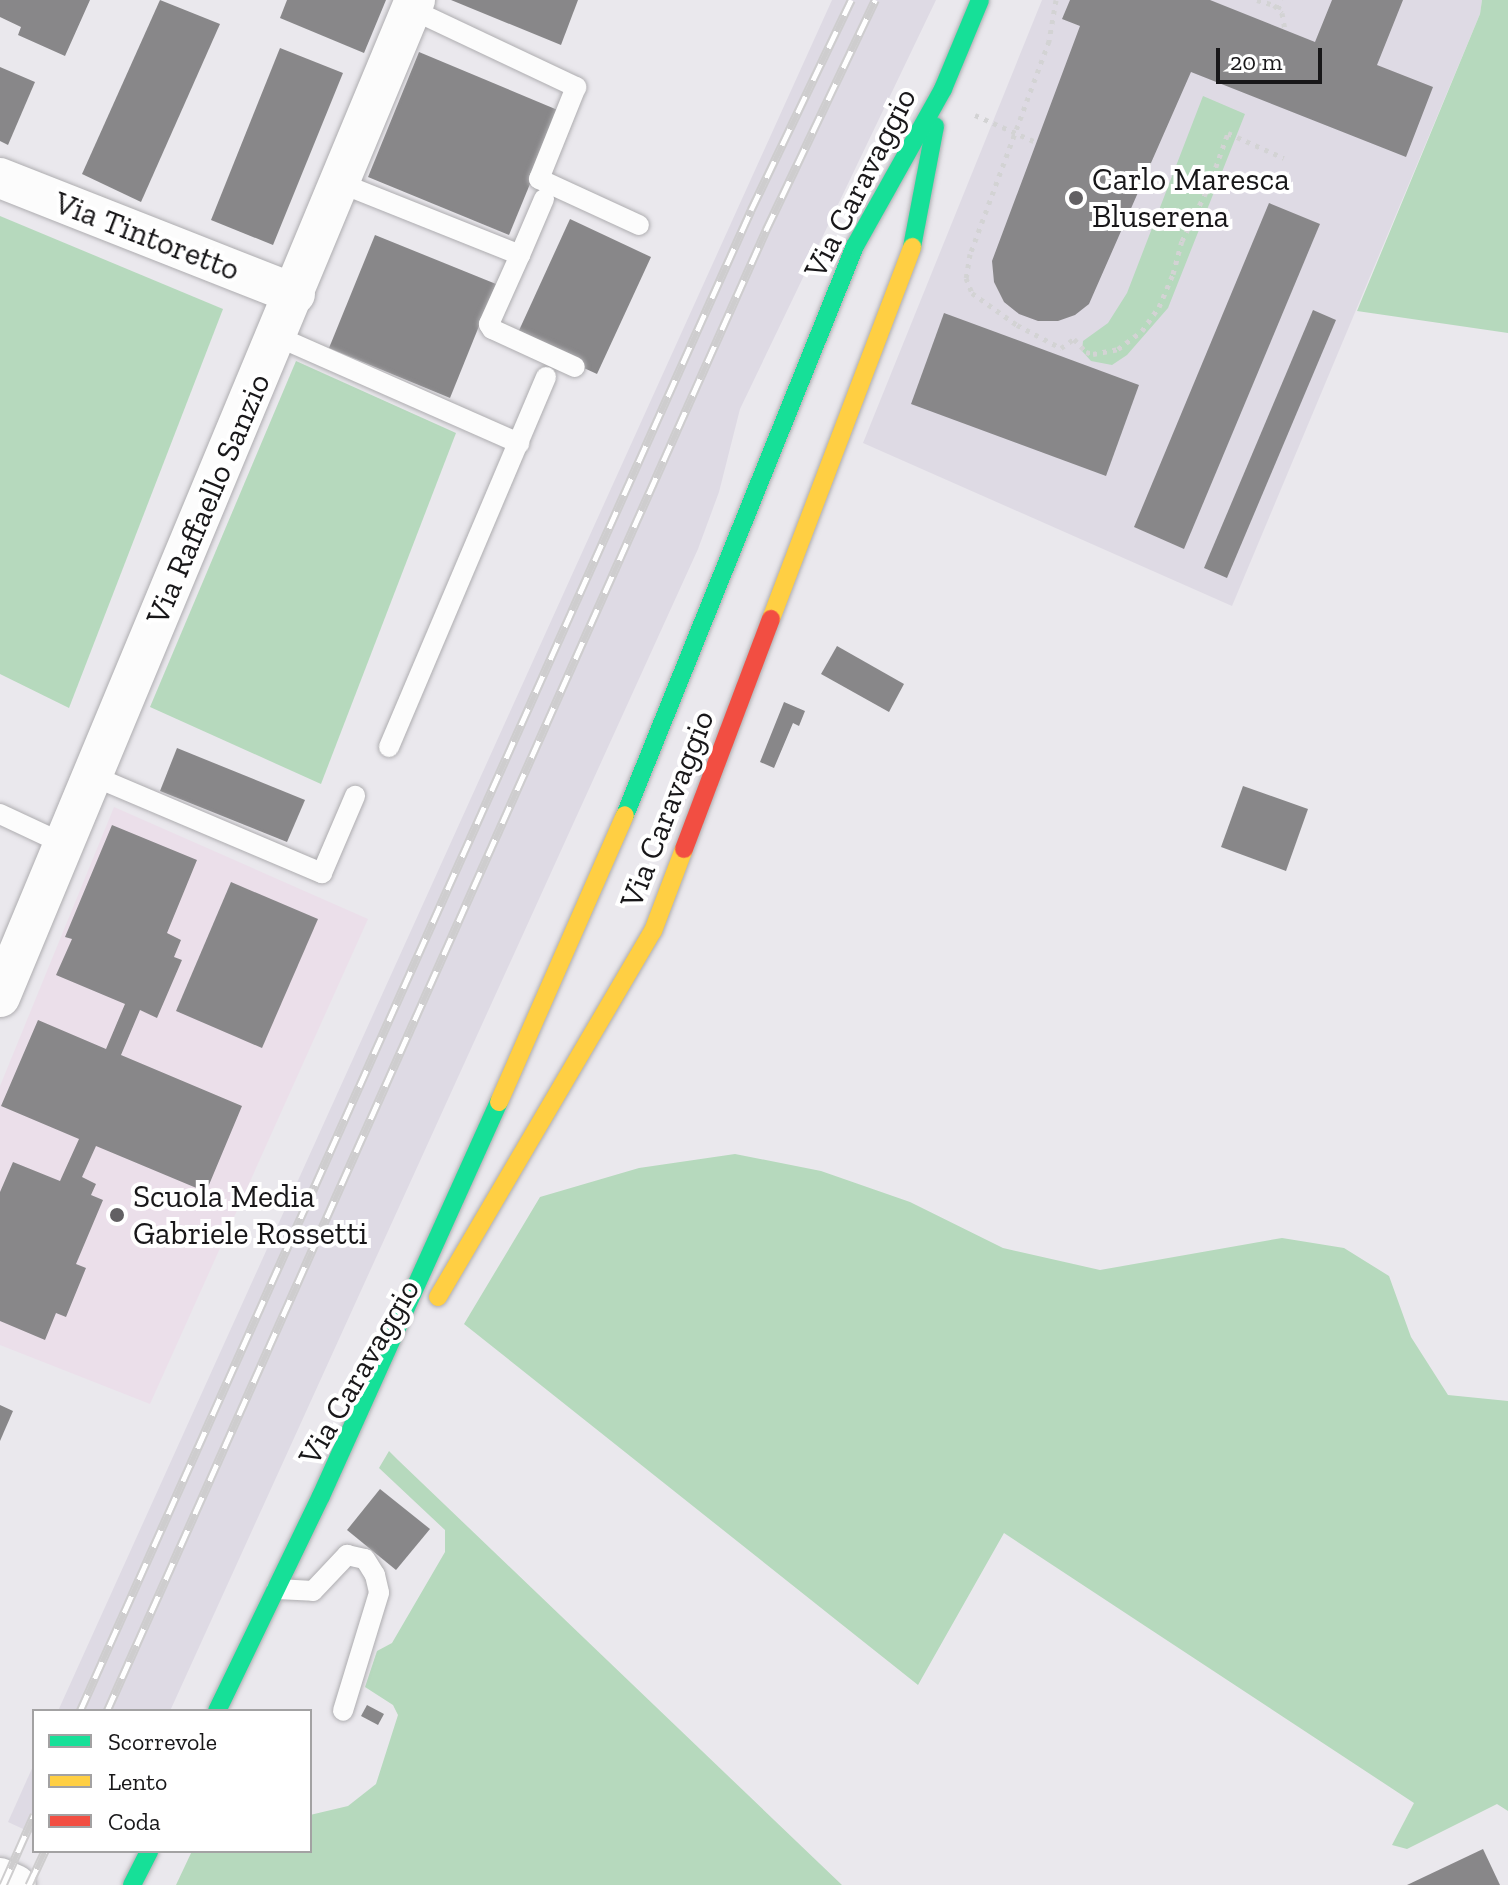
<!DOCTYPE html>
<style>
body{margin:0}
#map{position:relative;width:1508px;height:1885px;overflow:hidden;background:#eae8ed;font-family:"Zilla Slab",serif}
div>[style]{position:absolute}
.built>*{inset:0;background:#dedae4}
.education>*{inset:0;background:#ebdfea}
.green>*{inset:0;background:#b6d9bd}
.building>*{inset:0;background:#888789}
.path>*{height:5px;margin-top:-2.5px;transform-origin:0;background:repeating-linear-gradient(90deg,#d3d3d4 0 4px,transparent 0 10px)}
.roads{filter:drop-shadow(0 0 2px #aeadb0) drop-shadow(0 0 2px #aeadb0)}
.lane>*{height:20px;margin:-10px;padding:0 10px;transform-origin:10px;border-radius:10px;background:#fcfcfc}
.street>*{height:40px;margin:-20px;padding:0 20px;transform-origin:20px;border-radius:20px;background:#fcfcfc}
.fast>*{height:18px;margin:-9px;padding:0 9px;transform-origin:9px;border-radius:9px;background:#16e098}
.slow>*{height:18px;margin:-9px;padding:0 9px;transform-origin:9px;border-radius:9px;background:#ffcf43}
.jam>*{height:18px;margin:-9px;padding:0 9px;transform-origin:9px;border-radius:9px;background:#f24e42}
.rail>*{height:9px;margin-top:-4.5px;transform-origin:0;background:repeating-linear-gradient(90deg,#fff 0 18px,#cecdce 0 36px);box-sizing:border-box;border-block:2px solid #cecdce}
.dots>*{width:22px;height:22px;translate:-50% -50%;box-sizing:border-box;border:4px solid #fff;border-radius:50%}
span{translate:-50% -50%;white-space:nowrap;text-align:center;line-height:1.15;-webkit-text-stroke:8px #fff;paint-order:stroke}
.poi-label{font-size:32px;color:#181719}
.left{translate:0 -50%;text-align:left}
.street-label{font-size:32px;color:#181719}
.legend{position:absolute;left:32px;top:1709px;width:280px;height:144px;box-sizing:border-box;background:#fff;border:2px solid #a3a2a3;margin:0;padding:10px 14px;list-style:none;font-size:24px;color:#181719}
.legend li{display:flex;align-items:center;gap:16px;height:40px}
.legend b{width:40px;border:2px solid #a3a2a3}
.scale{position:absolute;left:1216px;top:48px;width:106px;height:36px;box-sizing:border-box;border:4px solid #181719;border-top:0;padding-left:10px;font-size:24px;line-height:28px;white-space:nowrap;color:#181719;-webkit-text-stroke:6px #fff;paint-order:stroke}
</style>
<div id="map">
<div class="built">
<div style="clip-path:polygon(832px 0,936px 0,740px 409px,719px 492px,698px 549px,170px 1711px,58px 1711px)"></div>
<div style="clip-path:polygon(1042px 0,1482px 0,1480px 14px,1232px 606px,863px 443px)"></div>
<div style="clip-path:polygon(34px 1764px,34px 1834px,8px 1822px)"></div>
</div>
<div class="education">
<div style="clip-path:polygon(114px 807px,368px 919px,150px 1404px,0 1345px,0 1086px)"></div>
</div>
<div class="green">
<div style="clip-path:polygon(1482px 0,1508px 0,1508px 333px,1357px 311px,1480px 14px)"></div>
<div style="clip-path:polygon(1203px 96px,1245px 114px,1168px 308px,1127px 355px,1112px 365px,1091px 361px,1082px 351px,1083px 341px,1108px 323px,1127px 293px)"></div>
<div style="clip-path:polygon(0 216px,223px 309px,69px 708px,0 674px)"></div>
<div style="clip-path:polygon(296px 361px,456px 433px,321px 784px,150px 707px)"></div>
<div style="clip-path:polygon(735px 1154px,821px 1171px,910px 1202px,1003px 1248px,1100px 1270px,1282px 1238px,1344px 1248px,1389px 1276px,1411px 1337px,1448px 1395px,1508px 1401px,1508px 1811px,1497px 1804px,1407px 1849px,1392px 1845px,1414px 1803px,1004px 1533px,918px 1685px,464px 1324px,540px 1197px,639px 1168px)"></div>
<div style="clip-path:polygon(389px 1451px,398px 1460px,842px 1885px,176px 1885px,192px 1851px,310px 1851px,310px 1815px,348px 1806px,376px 1784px,398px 1715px,393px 1705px,365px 1687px,377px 1651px,392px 1643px,445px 1552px,445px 1530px,379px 1468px)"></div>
</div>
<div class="building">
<div style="clip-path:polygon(0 0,90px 0,65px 56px,18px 35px,21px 27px,0 17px)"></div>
<div style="clip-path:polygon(160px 0,220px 24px,141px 202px,82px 174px)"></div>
<div style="clip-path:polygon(287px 0,386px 0,364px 53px,280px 18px)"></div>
<div style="clip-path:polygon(451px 0,578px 0,561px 45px)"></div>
<div style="clip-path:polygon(1070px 0,1210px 0,1315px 42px,1332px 0,1403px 0,1377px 65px,1433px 87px,1406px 157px,1191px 72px,1089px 304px,1075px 315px,1058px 321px,1038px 321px,1019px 314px,1004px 302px,994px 282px,992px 261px,1080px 26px,1062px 19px)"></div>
<div style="clip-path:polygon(280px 48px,343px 73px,273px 245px,211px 220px)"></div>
<div style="clip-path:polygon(419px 52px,560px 111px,509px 235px,368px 177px)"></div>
<div style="clip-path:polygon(0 67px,35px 82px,8px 145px,0 141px)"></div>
<div style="clip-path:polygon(1269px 203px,1320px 224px,1184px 549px,1134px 527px)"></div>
<div style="clip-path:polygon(570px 219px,651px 257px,597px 374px,516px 337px)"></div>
<div style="clip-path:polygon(375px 235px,496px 284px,450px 398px,329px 348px)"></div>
<div style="clip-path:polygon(1313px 310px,1336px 320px,1227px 578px,1204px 568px)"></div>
<div style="clip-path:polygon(944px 313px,1139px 385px,1106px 476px,911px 404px)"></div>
<div style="clip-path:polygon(837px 646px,904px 684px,889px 712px,821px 674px)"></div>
<div style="clip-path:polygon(784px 702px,805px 711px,799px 726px,793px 723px,774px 768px,760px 762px)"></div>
<div style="clip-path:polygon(177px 748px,305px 800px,287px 842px,160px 791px)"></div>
<div style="clip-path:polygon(1243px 786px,1308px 809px,1286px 871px,1221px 847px)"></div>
<div style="clip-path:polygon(112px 825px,197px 860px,167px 933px,181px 940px,174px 957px,182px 960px,157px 1018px,140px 1010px,121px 1055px,242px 1106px,206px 1192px,96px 1146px,82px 1177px,96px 1184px,91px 1195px,103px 1200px,76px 1264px,86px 1268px,66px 1317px,56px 1313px,45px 1340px,0 1321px,0 1192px,13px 1162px,60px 1181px,79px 1139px,1px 1106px,38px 1020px,106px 1049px,125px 1004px,56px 975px,72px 939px,65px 937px)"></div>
<div style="clip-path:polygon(231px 882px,318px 919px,262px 1048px,176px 1011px)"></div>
<div style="clip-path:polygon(0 1405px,13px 1411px,0 1441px)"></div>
<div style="clip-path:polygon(380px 1489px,430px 1529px,396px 1570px,347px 1530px)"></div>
<div style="clip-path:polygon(367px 1705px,384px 1714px,378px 1725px,361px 1716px)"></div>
<div style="clip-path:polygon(1483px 1849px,1500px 1885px,1407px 1885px)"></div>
</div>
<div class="path">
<div style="left:1056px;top:0;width:42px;rotate:99.7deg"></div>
<div style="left:1049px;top:41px;width:227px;rotate:110.3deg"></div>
<div style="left:970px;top:254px;width:24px;rotate:99deg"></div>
<div style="left:966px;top:278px;width:16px;rotate:68deg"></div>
<div style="left:972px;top:293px;width:55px;rotate:35.4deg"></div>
<div style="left:1017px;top:325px;width:50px;rotate:27.6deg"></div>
<div style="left:1061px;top:348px;width:16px;rotate:-35deg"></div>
<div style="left:1074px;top:339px;width:18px;rotate:47deg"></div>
<div style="left:1086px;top:352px;width:7px;rotate:16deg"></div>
<div style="left:1093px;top:354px;width:25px;rotate:-11deg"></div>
<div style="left:1118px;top:349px;width:30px;rotate:-37deg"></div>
<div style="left:1142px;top:331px;width:29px;rotate:-55deg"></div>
<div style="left:1159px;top:307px;width:36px;rotate:-67deg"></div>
<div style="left:1173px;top:274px;width:34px;rotate:-75deg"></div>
<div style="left:1182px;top:241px;width:61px;rotate:-63.9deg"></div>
<div style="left:1209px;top:186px;width:56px;rotate:-70.3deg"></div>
<div style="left:1228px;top:133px;width:61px;rotate:24.1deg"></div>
<div style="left:1257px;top:0;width:18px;rotate:16deg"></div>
<div style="left:1274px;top:5px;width:11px;rotate:45deg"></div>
<div style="left:1282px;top:13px;width:17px;rotate:80deg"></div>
<div style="left:1278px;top:9px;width:10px;rotate:-66deg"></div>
<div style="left:975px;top:115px;width:67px;rotate:23.9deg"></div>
</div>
<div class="roads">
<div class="lane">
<div style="left:411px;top:9px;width:183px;rotate:25.3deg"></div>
<div style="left:576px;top:87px;width:99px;rotate:111.9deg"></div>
<div style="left:539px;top:179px;width:110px;rotate:24.7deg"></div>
<div style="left:340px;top:183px;width:194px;rotate:21.8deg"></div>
<div style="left:520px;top:255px;width:61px;rotate:-66.8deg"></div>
<div style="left:520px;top:255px;width:76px;rotate:114.2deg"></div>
<div style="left:489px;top:324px;width:6px;rotate:59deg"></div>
<div style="left:492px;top:329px;width:91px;rotate:24.6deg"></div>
<div style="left:276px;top:336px;width:266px;rotate:23.8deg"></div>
<div style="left:389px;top:747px;width:402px;rotate:-67deg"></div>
<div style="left:93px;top:776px;width:249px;rotate:23deg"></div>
<div style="left:322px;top:873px;width:84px;rotate:-66.8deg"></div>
<div style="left:0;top:814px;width:71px;rotate:25.1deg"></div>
<div style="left:277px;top:1589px;width:36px;rotate:3deg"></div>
<div style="left:313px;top:1591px;width:50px;rotate:-46.6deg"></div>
<div style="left:347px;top:1555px;width:18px;rotate:13deg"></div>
<div style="left:365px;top:1559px;width:19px;rotate:58deg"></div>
<div style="left:375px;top:1575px;width:18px;rotate:77deg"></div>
<div style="left:379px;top:1593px;width:123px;rotate:107deg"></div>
</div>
<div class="street">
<div style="left:0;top:178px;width:317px;rotate:21.5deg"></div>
<div style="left:0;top:997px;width:1080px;rotate:-67.4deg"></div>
<div style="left:0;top:1878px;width:17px;rotate:24deg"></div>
</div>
<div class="fast">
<div style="left:912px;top:247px;width:123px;rotate:-79.2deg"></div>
<div style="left:625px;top:815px;width:614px;rotate:-67.99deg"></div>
<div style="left:855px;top:246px;width:180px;rotate:-60.7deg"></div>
<div style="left:943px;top:89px;width:96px;rotate:-67.4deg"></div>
<div style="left:217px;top:1711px;width:239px;rotate:-64.2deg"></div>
<div style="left:321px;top:1496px;width:432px;rotate:-65.7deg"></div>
<div style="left:132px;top:1885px;width:38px;rotate:-63deg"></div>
</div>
<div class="slow">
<div style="left:771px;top:619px;width:398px;rotate:-69.2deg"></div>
<div style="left:499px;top:1102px;width:313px;rotate:-66.3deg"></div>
<div style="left:438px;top:1297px;width:424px;rotate:-59.6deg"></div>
<div style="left:653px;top:931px;width:88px;rotate:-69.3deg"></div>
</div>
<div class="jam">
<div style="left:684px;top:849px;width:246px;rotate:-69.3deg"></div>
</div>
</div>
<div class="rail">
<div style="left:80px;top:1711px;width:1644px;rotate:-65.91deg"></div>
<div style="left:751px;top:210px;width:233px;rotate:-64.5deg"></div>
<div style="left:107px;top:1711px;width:1621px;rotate:-66.01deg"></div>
<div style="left:766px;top:230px;width:255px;rotate:-64.6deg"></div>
<div style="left:3px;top:1885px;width:77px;rotate:-66.1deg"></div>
<div style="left:29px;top:1885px;width:38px;rotate:-65deg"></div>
</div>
<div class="dots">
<div style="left:1076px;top:198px;background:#626063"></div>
<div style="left:117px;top:1215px;background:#626063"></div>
</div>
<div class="poi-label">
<span class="left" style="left:1092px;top:198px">Carlo Maresca<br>Bluserena</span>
<span class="left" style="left:133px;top:1215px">Scuola Media<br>Gabriele Rossetti</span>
</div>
<div class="street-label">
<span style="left:860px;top:183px;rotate:-63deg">Via Caravaggio</span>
<span style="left:147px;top:236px;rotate:21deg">Via Tintoretto</span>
<span style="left:208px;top:499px;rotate:-67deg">Via Raffaello Sanzio</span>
<span style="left:667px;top:809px;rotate:-69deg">Via Caravaggio</span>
<span style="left:359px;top:1372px;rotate:-60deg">Via Caravaggio</span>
</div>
<ul class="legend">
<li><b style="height:10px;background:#16e098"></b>Scorrevole</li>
<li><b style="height:10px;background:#ffcf43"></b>Lento</li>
<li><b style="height:10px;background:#f24e42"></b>Coda</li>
</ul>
<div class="scale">20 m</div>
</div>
